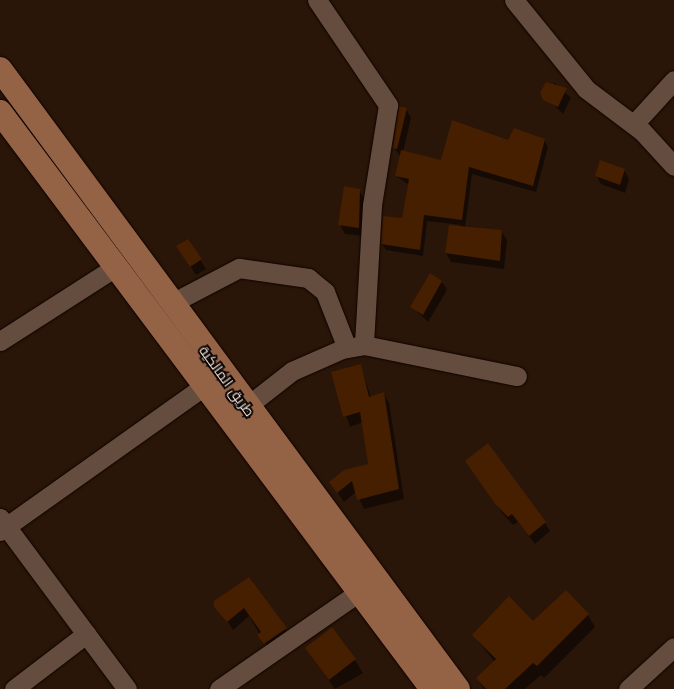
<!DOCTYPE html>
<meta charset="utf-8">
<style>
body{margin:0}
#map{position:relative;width:674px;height:689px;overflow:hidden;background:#291608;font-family:"Work Sans",Cairo,sans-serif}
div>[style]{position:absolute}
.shadow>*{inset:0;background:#0007}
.building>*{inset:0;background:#461e00}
.roads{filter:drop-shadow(0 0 1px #110200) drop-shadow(0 0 1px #110200)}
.minor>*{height:19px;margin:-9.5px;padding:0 9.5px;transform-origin:9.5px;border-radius:9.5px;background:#644d3e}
.major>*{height:24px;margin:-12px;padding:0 12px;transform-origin:12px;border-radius:12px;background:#946346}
span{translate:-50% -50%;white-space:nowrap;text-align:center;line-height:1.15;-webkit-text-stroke:4px #0b0402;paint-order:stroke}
.street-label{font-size:14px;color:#f5e7de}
</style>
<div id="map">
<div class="shadow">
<div style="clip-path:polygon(555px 83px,571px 98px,563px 114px,542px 93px)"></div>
<div style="clip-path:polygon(406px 109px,411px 118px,403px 152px,442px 162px,509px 141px,544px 140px,548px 147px,536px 192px,472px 174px,465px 228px,502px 232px,507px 240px,504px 269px,451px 262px,446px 253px,461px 225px,427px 221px,423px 256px,386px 250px,382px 244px,403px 219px,409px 185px,396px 176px,401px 157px,394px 148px)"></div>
<div style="clip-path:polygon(624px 170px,629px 179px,625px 193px,601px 184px,596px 175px)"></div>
<div style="clip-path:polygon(359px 190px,364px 199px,364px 236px,345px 234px,340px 225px)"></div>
<div style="clip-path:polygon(188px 240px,206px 269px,196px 275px,183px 255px)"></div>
<div style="clip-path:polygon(442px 282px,447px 290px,428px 322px,412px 307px)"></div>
<div style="clip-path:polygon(360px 365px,371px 397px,383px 393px,389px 403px,404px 499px,364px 509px,356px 492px,344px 502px,330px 482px,369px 465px,363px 422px,350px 427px,332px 373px)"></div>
<div style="clip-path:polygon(472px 470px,545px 523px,550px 531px,535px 544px,518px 522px,513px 525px,502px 513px)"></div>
<div style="clip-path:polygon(249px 579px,291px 638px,270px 652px,249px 616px,233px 630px,220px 610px)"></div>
<div style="clip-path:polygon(588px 615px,595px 627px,544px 678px,541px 675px,525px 689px,484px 689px,477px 678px,495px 662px,473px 635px)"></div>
<div style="clip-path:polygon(306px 648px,355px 660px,363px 673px,335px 689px)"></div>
</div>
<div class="building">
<div style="clip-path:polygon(546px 82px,567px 88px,558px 107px,543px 100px,540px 93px)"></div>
<div style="clip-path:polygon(399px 106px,407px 108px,397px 149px,393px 148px)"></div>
<div style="clip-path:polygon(452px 120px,508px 140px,514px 128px,545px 139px,533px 186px,469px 167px,462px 220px,424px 215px,420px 250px,381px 244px,383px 216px,402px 218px,409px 179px,395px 176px,401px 150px,441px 160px)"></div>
<div style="clip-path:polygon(600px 160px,625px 169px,620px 185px,595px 176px)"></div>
<div style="clip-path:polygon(344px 186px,360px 189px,359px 228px,338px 225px)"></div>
<div style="clip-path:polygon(449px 225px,502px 230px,500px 261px,445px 253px)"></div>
<div style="clip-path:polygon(188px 239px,202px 259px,190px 267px,176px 246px)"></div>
<div style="clip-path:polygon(430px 273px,442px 281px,423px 315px,410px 307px)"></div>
<div style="clip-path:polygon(361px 364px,369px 397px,384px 392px,399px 489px,357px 500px,352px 481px,337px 493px,329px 482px,344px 470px,368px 464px,360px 412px,343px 417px,331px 372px)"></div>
<div style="clip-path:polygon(488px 443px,546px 522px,529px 536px,512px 514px,508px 517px,496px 505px,465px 461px)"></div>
<div style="clip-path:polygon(249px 577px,287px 628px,264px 644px,257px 635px,261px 632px,244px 608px,227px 622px,214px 607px,214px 601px)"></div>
<div style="clip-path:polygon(566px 590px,589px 614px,537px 666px,533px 663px,505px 689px,486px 689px,476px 678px,496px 659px,472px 635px,509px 596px,533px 621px)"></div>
<div style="clip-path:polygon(332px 627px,356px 659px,329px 680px,305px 648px)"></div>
</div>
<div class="roads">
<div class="minor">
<div style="left:317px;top:0;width:127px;rotate:55.9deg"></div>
<div style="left:388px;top:105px;width:101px;rotate:99.1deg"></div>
<div style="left:372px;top:205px;width:140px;rotate:93.3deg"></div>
<div style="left:514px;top:0;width:114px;rotate:51deg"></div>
<div style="left:586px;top:89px;width:70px;rotate:36.9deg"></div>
<div style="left:642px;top:131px;width:47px;rotate:47.6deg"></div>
<div style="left:634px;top:124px;width:59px;rotate:-47.7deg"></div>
<div style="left:172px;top:303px;width:76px;rotate:-27.6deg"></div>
<div style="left:239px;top:268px;width:70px;rotate:8.2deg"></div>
<div style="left:308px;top:278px;width:22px;rotate:39deg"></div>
<div style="left:325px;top:292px;width:60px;rotate:68.6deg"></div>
<div style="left:0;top:341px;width:139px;rotate:-32.7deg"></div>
<div style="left:246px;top:407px;width:58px;rotate:-38deg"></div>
<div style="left:292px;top:371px;width:55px;rotate:-23.7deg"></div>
<div style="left:342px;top:349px;width:22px;rotate:-10deg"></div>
<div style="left:364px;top:345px;width:156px;rotate:11.5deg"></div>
<div style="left:0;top:518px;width:213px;rotate:53.4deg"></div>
<div style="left:0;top:531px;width:250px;rotate:-35.4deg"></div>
<div style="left:14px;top:689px;width:91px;rotate:-37.4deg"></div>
<div style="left:219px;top:689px;width:170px;rotate:-34.7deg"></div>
<div style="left:628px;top:689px;width:62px;rotate:-42.4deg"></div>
</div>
<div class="major">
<div style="left:0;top:69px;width:771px;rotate:53.55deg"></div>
<div style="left:0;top:112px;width:721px;rotate:53.18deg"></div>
</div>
</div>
<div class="street-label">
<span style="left:227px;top:381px;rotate:54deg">طريق المالكية</span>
</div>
</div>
